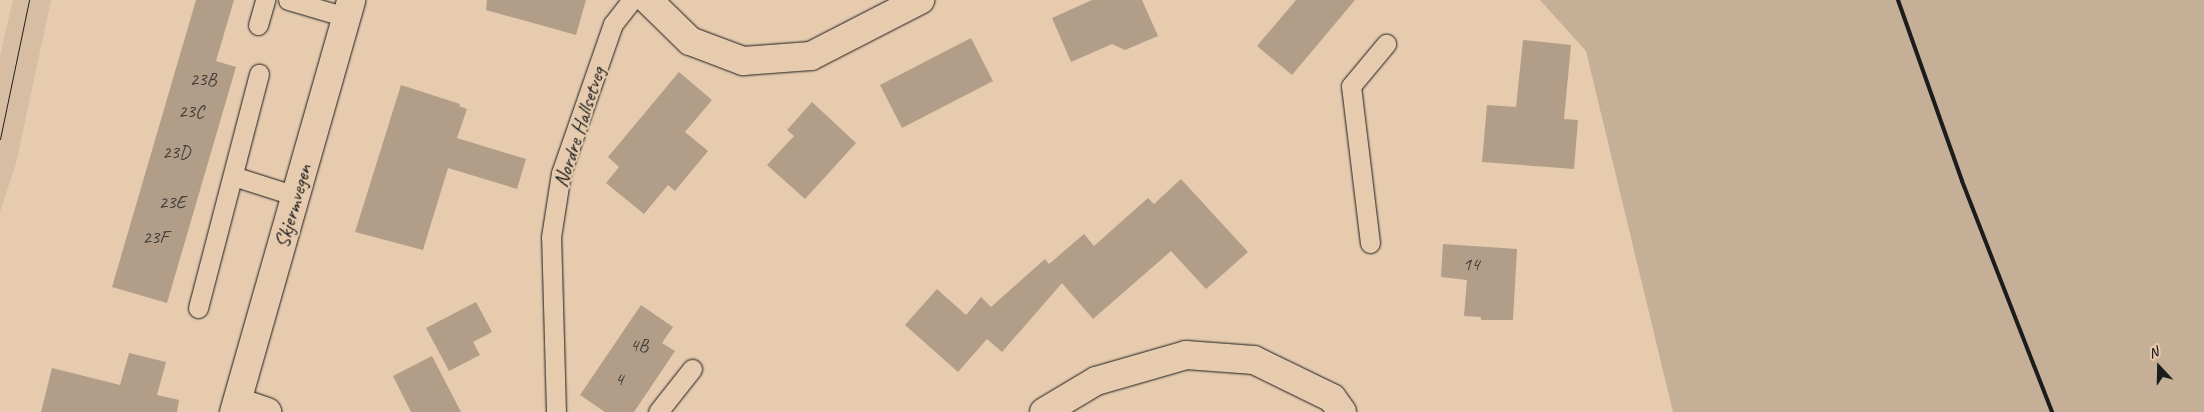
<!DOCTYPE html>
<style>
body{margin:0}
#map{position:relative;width:2204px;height:412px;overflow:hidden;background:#e6cbae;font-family:Caveat,sans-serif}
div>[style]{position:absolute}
.built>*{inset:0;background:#d6bda3}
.green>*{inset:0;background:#c5af96}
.building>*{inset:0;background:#b19d88}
.roads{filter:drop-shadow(0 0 1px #1c1c1c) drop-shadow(0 0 1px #1c1c1c)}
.lane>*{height:19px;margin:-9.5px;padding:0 9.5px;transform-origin:9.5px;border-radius:9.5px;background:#e6cbae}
.street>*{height:28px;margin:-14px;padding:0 14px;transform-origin:14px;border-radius:14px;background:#e6cbae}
.tram>*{height:1px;margin:-0.5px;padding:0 0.5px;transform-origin:0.5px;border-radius:0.5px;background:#1c1c1c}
.rail>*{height:4px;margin:-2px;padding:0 2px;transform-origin:2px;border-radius:2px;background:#1c1c1c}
span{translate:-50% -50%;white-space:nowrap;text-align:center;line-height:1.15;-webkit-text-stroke:4.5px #e6cbae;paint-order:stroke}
.number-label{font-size:19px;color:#413c37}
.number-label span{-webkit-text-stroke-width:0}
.street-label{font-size:21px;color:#1c1c1c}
.north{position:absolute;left:2134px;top:342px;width:50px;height:50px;-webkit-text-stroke:4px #e6cbae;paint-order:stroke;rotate:339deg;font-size:14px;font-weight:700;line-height:20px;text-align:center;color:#1c1c1c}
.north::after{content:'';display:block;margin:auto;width:18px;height:22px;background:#1c1c1c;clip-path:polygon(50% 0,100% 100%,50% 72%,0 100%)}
</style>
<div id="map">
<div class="built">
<div style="clip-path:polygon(13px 0,51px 0,16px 163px,0 212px,0 56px)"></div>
</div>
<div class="green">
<div style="clip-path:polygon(1540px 0,2204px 0,2204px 412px,1673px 412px,1586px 51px)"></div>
</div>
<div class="building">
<div style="clip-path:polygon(196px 0,234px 0,216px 61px,236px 67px,167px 303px,112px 287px)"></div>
<div style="clip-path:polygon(487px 0,586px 0,576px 35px,486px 10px)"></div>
<div style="clip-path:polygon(1092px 0,1142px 0,1158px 36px,1125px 50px,1112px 44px,1071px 62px,1052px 18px)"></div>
<div style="clip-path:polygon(1296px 0,1355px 0,1292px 75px,1257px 46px)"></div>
<div style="clip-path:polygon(971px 38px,993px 81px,902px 128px,880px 85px)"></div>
<div style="clip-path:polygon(1523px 40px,1571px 45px,1564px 119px,1578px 120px,1574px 169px,1482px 162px,1487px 105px,1516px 107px)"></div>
<div style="clip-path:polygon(679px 72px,712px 100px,685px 132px,708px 151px,675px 191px,668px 185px,644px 214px,606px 183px,619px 167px,608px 157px)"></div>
<div style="clip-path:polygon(401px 85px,460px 104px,459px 106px,467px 109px,457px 138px,526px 159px,517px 189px,448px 168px,423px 250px,355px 232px)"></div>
<div style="clip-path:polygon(812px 102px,856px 143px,805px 199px,767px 165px,794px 136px,787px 130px)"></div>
<div style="clip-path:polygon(1181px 179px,1248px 252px,1206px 289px,1171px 251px,1093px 319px,1062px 283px,1002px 352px,987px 339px,958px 372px,905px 325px,937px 289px,966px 315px,981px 297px,991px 307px,1045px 259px,1049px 264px,1084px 234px,1094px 246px,1148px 198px,1154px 204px)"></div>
<div style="clip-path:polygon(1443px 244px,1517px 249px,1513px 320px,1481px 320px,1481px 317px,1464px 316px,1467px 280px,1441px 277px)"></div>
<div style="clip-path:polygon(476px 302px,492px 332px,473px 342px,480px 355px,449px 371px,426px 328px)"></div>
<div style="clip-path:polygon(641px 305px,673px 327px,662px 343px,675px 351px,634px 412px,605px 412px,580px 395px)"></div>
<div style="clip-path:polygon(129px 353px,166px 362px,157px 395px,179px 400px,177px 412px,41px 412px,52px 368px,120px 385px)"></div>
<div style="clip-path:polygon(432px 356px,461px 412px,411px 412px,393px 376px)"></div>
</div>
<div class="roads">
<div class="lane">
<div style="left:288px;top:0;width:60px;rotate:16.3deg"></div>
<div style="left:258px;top:25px;width:26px;rotate:-74deg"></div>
<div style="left:233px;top:176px;width:66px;rotate:17.6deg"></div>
<div style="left:1370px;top:243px;width:158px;rotate:-96.9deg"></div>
<div style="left:1351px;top:86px;width:55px;rotate:-50.2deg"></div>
<div style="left:198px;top:308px;width:242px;rotate:-75.4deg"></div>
<div style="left:556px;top:412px;width:175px;rotate:-91.6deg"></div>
<div style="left:551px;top:237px;width:65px;rotate:-81.1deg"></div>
<div style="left:561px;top:173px;width:158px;rotate:-70.8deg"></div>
<div style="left:613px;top:24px;width:31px;rotate:-52deg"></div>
<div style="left:658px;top:412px;width:55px;rotate:-51.7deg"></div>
</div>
<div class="street">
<div style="left:648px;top:0;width:59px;rotate:44.3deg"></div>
<div style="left:690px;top:41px;width:57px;rotate:20.7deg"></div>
<div style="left:743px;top:61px;width:68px;rotate:-4.2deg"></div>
<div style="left:811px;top:56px;width:123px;rotate:-27.2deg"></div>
<div style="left:238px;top:402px;width:31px;rotate:19deg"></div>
<div style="left:234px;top:412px;width:428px;rotate:-74.1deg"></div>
<div style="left:1044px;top:412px;width:61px;rotate:-30.8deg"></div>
<div style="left:1096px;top:381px;width:94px;rotate:-16.1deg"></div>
<div style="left:1186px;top:355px;width:68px;rotate:4.2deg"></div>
<div style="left:1254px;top:360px;width:87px;rotate:26deg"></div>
<div style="left:1332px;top:398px;width:17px;rotate:54deg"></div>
</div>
</div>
<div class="tram">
<div style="left:0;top:139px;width:142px;rotate:-78.2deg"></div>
</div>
<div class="rail">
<div style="left:1898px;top:0;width:192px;rotate:70.5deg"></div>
<div style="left:1962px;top:181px;width:248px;rotate:68.7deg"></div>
</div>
<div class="number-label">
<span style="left:203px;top:80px">23B</span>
<span style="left:191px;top:112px">23C</span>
<span style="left:176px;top:153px">23D</span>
<span style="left:172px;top:203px">23E</span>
<span style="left:155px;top:238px">23F</span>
<span style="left:1471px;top:265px">14</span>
<span style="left:639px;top:346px">4B</span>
<span style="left:619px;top:380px">4</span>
</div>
<div class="street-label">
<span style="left:579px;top:127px;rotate:-72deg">Nordre Hallsetveg</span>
<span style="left:293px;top:206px;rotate:-74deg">Skjermvegen</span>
</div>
<div class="north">N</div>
</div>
